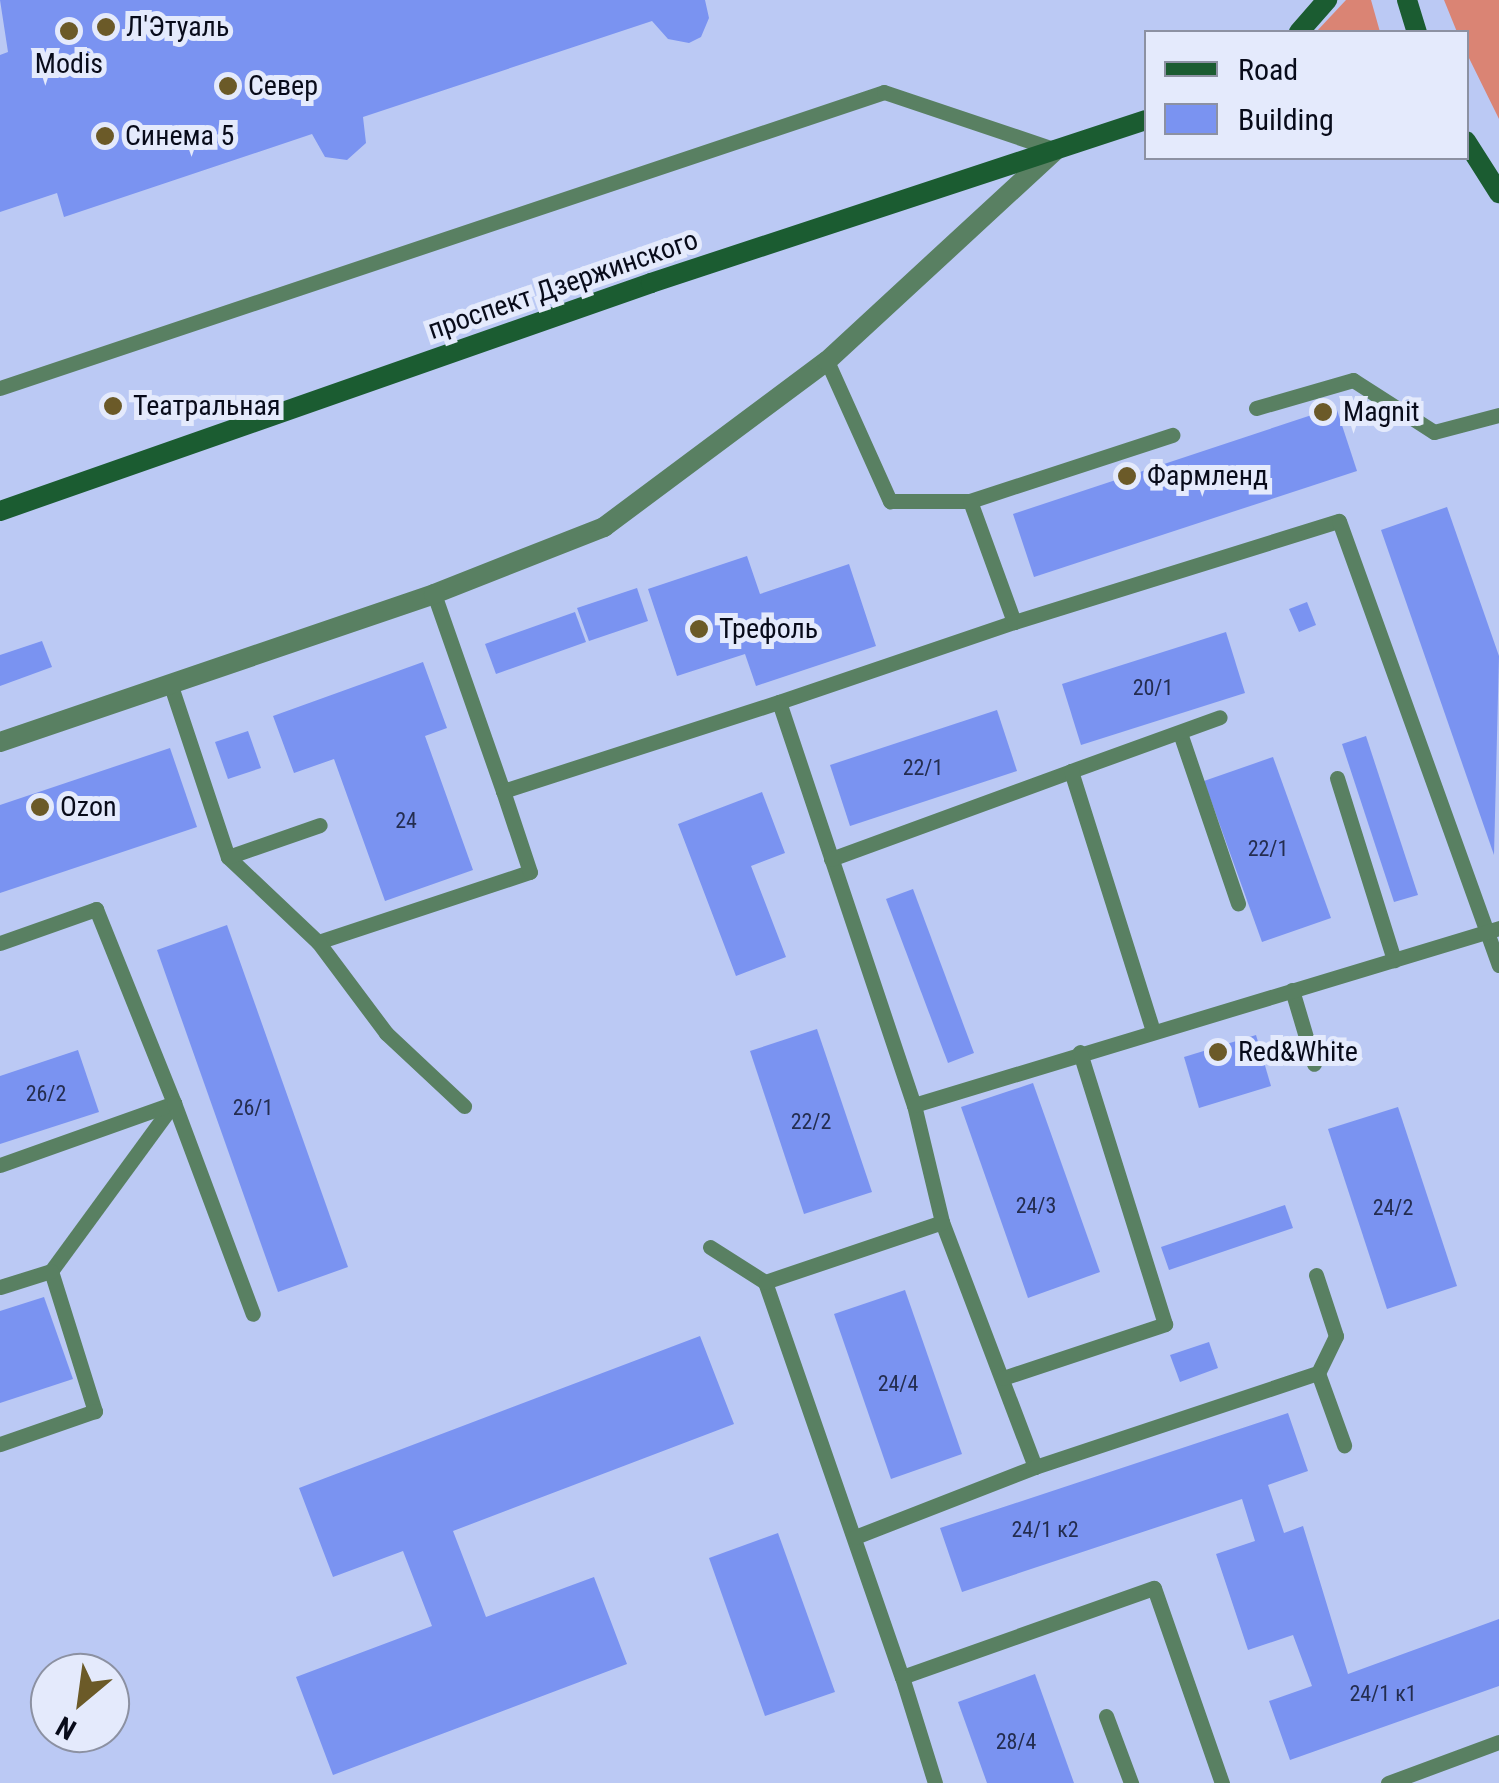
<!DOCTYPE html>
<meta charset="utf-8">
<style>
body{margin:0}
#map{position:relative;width:1499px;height:1783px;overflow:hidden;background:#bbc9f4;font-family:"Roboto Condensed",sans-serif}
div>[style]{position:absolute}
.green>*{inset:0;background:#da8474}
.building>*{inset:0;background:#7a93f1}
.lane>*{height:15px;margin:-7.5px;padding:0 7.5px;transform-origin:7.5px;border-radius:7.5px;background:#598062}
.street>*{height:20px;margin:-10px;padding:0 10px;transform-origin:10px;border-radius:10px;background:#598062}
.secondary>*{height:20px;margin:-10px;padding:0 10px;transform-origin:10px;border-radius:10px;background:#1b5c31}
.dots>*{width:28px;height:28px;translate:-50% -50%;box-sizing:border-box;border:5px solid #e4eafc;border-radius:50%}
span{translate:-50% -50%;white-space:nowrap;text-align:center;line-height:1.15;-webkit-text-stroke:10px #e4eafc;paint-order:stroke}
.number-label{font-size:22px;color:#242d50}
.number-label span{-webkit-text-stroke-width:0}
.poi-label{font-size:28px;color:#080b1a}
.left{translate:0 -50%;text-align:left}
.street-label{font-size:28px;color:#080b1a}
.legend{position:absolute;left:1144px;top:30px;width:325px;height:130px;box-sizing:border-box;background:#e4eafc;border:2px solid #8c91a2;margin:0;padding:12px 18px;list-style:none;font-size:30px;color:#080b1a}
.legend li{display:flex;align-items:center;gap:20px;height:50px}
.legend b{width:50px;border:2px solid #8c91a2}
.north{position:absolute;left:30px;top:1653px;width:100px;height:100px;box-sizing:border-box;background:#e4eafc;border:2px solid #8c91a2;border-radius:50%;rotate:209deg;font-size:28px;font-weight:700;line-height:40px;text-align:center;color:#080b1a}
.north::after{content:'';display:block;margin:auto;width:35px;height:45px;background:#6b5a28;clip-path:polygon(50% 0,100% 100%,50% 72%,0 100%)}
</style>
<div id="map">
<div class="green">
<div style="clip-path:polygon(1346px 0,1371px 0,1380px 32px,1316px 32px)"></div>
<div style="clip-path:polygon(1444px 0,1499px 0,1499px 119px,1467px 54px,1466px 32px,1457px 32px)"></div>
</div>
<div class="building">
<div style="clip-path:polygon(0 0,705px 0,709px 18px,701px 37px,689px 43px,668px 39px,652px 21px,363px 117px,366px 143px,347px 160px,325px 157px,312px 134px,64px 217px,57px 193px,0 212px,0 55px,8px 52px)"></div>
<div style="clip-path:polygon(1336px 407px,1357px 471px,1034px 577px,1013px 514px)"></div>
<div style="clip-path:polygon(1447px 507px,1499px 656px,1494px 855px,1381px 530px)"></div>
<div style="clip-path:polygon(747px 556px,760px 594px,849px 564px,876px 646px,756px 686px,745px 654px,677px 676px,648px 589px)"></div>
<div style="clip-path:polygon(637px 588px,648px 621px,589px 641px,577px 608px)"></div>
<div style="clip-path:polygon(1307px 602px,1316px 625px,1299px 632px,1289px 609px)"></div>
<div style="clip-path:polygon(575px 612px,586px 642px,496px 674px,485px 644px)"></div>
<div style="clip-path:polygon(1226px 632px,1245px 693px,1081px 745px,1062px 684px)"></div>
<div style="clip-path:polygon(42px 641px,52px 667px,0 686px,0 655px)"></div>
<div style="clip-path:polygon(423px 662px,447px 728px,425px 736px,473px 870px,385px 901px,334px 759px,294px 773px,273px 716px)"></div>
<div style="clip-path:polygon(997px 710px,1017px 771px,850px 826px,830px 765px)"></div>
<div style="clip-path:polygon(248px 731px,261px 768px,228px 779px,215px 742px)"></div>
<div style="clip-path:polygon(1366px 736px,1418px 895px,1394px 902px,1342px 744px)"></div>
<div style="clip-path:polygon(170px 748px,197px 827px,0 893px,0 805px)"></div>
<div style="clip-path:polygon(1273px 757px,1331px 918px,1262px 942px,1204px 781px)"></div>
<div style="clip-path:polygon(762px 792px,785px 853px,751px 866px,786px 957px,736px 976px,678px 824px)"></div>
<div style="clip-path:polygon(913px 889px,974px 1053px,948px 1063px,886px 899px)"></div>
<div style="clip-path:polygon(227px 925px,348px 1267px,278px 1292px,157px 950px)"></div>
<div style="clip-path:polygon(817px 1029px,872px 1192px,804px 1214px,750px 1051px)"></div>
<div style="clip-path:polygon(1256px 1035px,1271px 1086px,1199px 1108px,1184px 1057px)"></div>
<div style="clip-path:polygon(78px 1050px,99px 1112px,0 1144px,0 1076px)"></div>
<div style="clip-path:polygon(1033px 1083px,1100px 1272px,1028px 1298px,961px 1107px)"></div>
<div style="clip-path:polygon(1398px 1107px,1457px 1286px,1387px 1309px,1328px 1129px)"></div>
<div style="clip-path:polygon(1285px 1205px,1293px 1228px,1169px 1270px,1161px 1247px)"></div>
<div style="clip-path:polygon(905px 1290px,962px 1454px,891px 1479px,834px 1314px)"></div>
<div style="clip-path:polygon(44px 1297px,73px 1379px,0 1403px,0 1311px)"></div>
<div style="clip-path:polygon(700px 1336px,734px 1424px,453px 1531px,486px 1617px,594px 1577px,627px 1664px,333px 1775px,296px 1677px,432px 1626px,403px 1551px,333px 1577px,299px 1488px)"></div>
<div style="clip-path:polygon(1209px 1342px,1218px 1368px,1180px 1382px,1170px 1355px)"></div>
<div style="clip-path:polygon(1288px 1413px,1308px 1471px,1268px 1485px,1284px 1533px,1303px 1526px,1348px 1674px,1499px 1619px,1499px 1686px,1290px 1760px,1269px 1701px,1312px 1686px,1293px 1635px,1248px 1650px,1216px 1554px,1255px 1541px,1242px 1499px,962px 1592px,940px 1528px)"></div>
<div style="clip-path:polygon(778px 1533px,835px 1692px,765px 1716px,709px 1558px)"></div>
<div style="clip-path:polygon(1035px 1674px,1074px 1783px,987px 1783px,958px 1702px)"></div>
</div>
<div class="lane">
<div style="left:827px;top:361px;width:154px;rotate:65.8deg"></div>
<div style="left:890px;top:501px;width:80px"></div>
<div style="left:970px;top:501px;width:213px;rotate:-18.1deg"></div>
<div style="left:0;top:388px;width:932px;rotate:-18.51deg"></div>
<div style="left:884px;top:92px;width:182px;rotate:18.6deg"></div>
<div style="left:1256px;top:408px;width:101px;rotate:-16.1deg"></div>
<div style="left:1353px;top:380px;width:96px;rotate:32.7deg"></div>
<div style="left:1434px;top:432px;width:67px;rotate:-14.7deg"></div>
<div style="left:970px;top:501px;width:129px;rotate:70deg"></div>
<div style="left:1014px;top:622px;width:248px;rotate:161.2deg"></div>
<div style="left:779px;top:702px;width:425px;rotate:71.5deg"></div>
<div style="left:914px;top:1105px;width:120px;rotate:76.5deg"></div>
<div style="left:942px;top:1222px;width:262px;rotate:69.2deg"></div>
<div style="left:434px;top:594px;width:209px;rotate:70.7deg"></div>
<div style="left:503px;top:791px;width:290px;rotate:-17.9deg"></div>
<div style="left:1014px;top:622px;width:340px;rotate:-17.3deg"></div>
<div style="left:1339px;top:521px;width:472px;rotate:70.2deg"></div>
<div style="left:171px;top:686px;width:180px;rotate:71.6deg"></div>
<div style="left:228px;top:857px;width:124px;rotate:43.4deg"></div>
<div style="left:318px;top:942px;width:223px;rotate:-18.3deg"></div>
<div style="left:530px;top:872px;width:85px;rotate:-108.4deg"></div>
<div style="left:1180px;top:733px;width:180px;rotate:71.2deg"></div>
<div style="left:1071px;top:771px;width:158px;rotate:-19.9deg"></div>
<div style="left:1337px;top:778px;width:191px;rotate:72.6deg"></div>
<div style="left:228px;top:857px;width:97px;rotate:-19.2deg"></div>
<div style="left:831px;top:859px;width:256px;rotate:-20.1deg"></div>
<div style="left:1071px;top:771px;width:269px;rotate:72.5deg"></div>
<div style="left:318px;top:942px;width:114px;rotate:53.2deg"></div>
<div style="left:386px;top:1033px;width:107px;rotate:43.1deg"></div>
<div style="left:0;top:943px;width:102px;rotate:-19.5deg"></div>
<div style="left:96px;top:909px;width:209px;rotate:68.1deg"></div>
<div style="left:174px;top:1103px;width:208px;rotate:126.2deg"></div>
<div style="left:51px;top:1271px;width:147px;rotate:72.6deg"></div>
<div style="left:95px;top:1411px;width:101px;rotate:160.8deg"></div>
<div style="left:1292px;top:990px;width:77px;rotate:73.4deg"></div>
<div style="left:914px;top:1105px;width:611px;rotate:-16.83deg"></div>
<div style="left:0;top:1165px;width:185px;rotate:-19.6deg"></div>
<div style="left:174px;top:1103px;width:225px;rotate:69.5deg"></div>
<div style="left:710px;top:1247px;width:65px;rotate:32.5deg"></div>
<div style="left:765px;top:1282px;width:418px;rotate:70.9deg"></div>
<div style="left:902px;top:1677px;width:267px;rotate:-19.5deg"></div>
<div style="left:1154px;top:1588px;width:207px;rotate:70.8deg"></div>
<div style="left:1316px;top:1275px;width:64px;rotate:71.8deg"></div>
<div style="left:1336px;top:1336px;width:41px;rotate:115.9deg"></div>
<div style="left:1318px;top:1373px;width:77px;rotate:70.1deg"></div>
<div style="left:765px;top:1282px;width:187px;rotate:-18.7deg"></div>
<div style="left:0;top:1287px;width:53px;rotate:-17.4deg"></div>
<div style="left:1003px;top:1378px;width:171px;rotate:-18.4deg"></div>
<div style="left:1165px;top:1324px;width:285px;rotate:-107.4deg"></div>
<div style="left:855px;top:1537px;width:193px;rotate:-21.3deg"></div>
<div style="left:1035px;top:1467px;width:298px;rotate:-18.4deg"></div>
<div style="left:902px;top:1677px;width:111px;rotate:72.7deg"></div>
<div style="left:1106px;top:1716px;width:72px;rotate:69.5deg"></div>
<div style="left:1388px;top:1783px;width:118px;rotate:-20.3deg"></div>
</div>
<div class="street">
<div style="left:0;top:742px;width:459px;rotate:-18.8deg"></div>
<div style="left:434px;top:594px;width:183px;rotate:-21.5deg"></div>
<div style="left:604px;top:527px;width:278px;rotate:-36.7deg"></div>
<div style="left:827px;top:361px;width:311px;rotate:-42.7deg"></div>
</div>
<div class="secondary">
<div style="left:1407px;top:0;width:34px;rotate:73deg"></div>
<div style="left:1299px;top:32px;width:43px;rotate:-48.8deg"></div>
<div style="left:1466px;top:141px;width:62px;rotate:57.6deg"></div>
<div style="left:0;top:511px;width:690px;rotate:-19.3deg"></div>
<div style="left:651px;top:283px;width:521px;rotate:-18.23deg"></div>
</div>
<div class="dots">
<div style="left:106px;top:27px;background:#6b5a28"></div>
<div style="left:69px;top:31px;background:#6b5a28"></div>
<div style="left:228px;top:86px;background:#6b5a28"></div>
<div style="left:105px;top:136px;background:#6b5a28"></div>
<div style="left:113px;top:406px;background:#6b5a28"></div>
<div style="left:1323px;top:412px;background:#6b5a28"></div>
<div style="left:1127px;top:476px;background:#6b5a28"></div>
<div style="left:699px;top:629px;background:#6b5a28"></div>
<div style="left:40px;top:807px;background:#6b5a28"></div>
<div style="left:1218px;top:1052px;background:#6b5a28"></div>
</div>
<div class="number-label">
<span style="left:1153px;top:688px">20/1</span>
<span style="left:923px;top:768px">22/1</span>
<span style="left:406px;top:821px">24</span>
<span style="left:1268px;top:849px">22/1</span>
<span style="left:46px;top:1094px">26/2</span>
<span style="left:253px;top:1108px">26/1</span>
<span style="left:811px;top:1122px">22/2</span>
<span style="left:1036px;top:1206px">24/3</span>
<span style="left:1393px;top:1208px">24/2</span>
<span style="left:898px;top:1384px">24/4</span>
<span style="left:1045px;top:1530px">24/1 к2</span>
<span style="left:1383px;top:1694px">24/1 к1</span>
<span style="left:1016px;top:1742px">28/4</span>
</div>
<div class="poi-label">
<span class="left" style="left:126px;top:27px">Л'Этуаль</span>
<span style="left:69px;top:64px">Modis</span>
<span class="left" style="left:248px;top:86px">Север</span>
<span class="left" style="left:125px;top:136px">Синема 5</span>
<span class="left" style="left:133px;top:406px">Театральная</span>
<span class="left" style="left:1343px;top:412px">Magnit</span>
<span class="left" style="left:1147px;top:476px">Фармленд</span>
<span class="left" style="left:719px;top:629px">Трефоль</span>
<span class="left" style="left:60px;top:807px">Ozon</span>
<span class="left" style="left:1238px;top:1052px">Red&amp;White</span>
</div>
<div class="street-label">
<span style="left:563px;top:285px;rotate:-19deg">проспект Дзержинского</span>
</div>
<ul class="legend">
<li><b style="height:12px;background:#1b5c31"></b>Road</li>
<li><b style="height:28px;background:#7a93f1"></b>Building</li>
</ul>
<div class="north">N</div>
</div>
